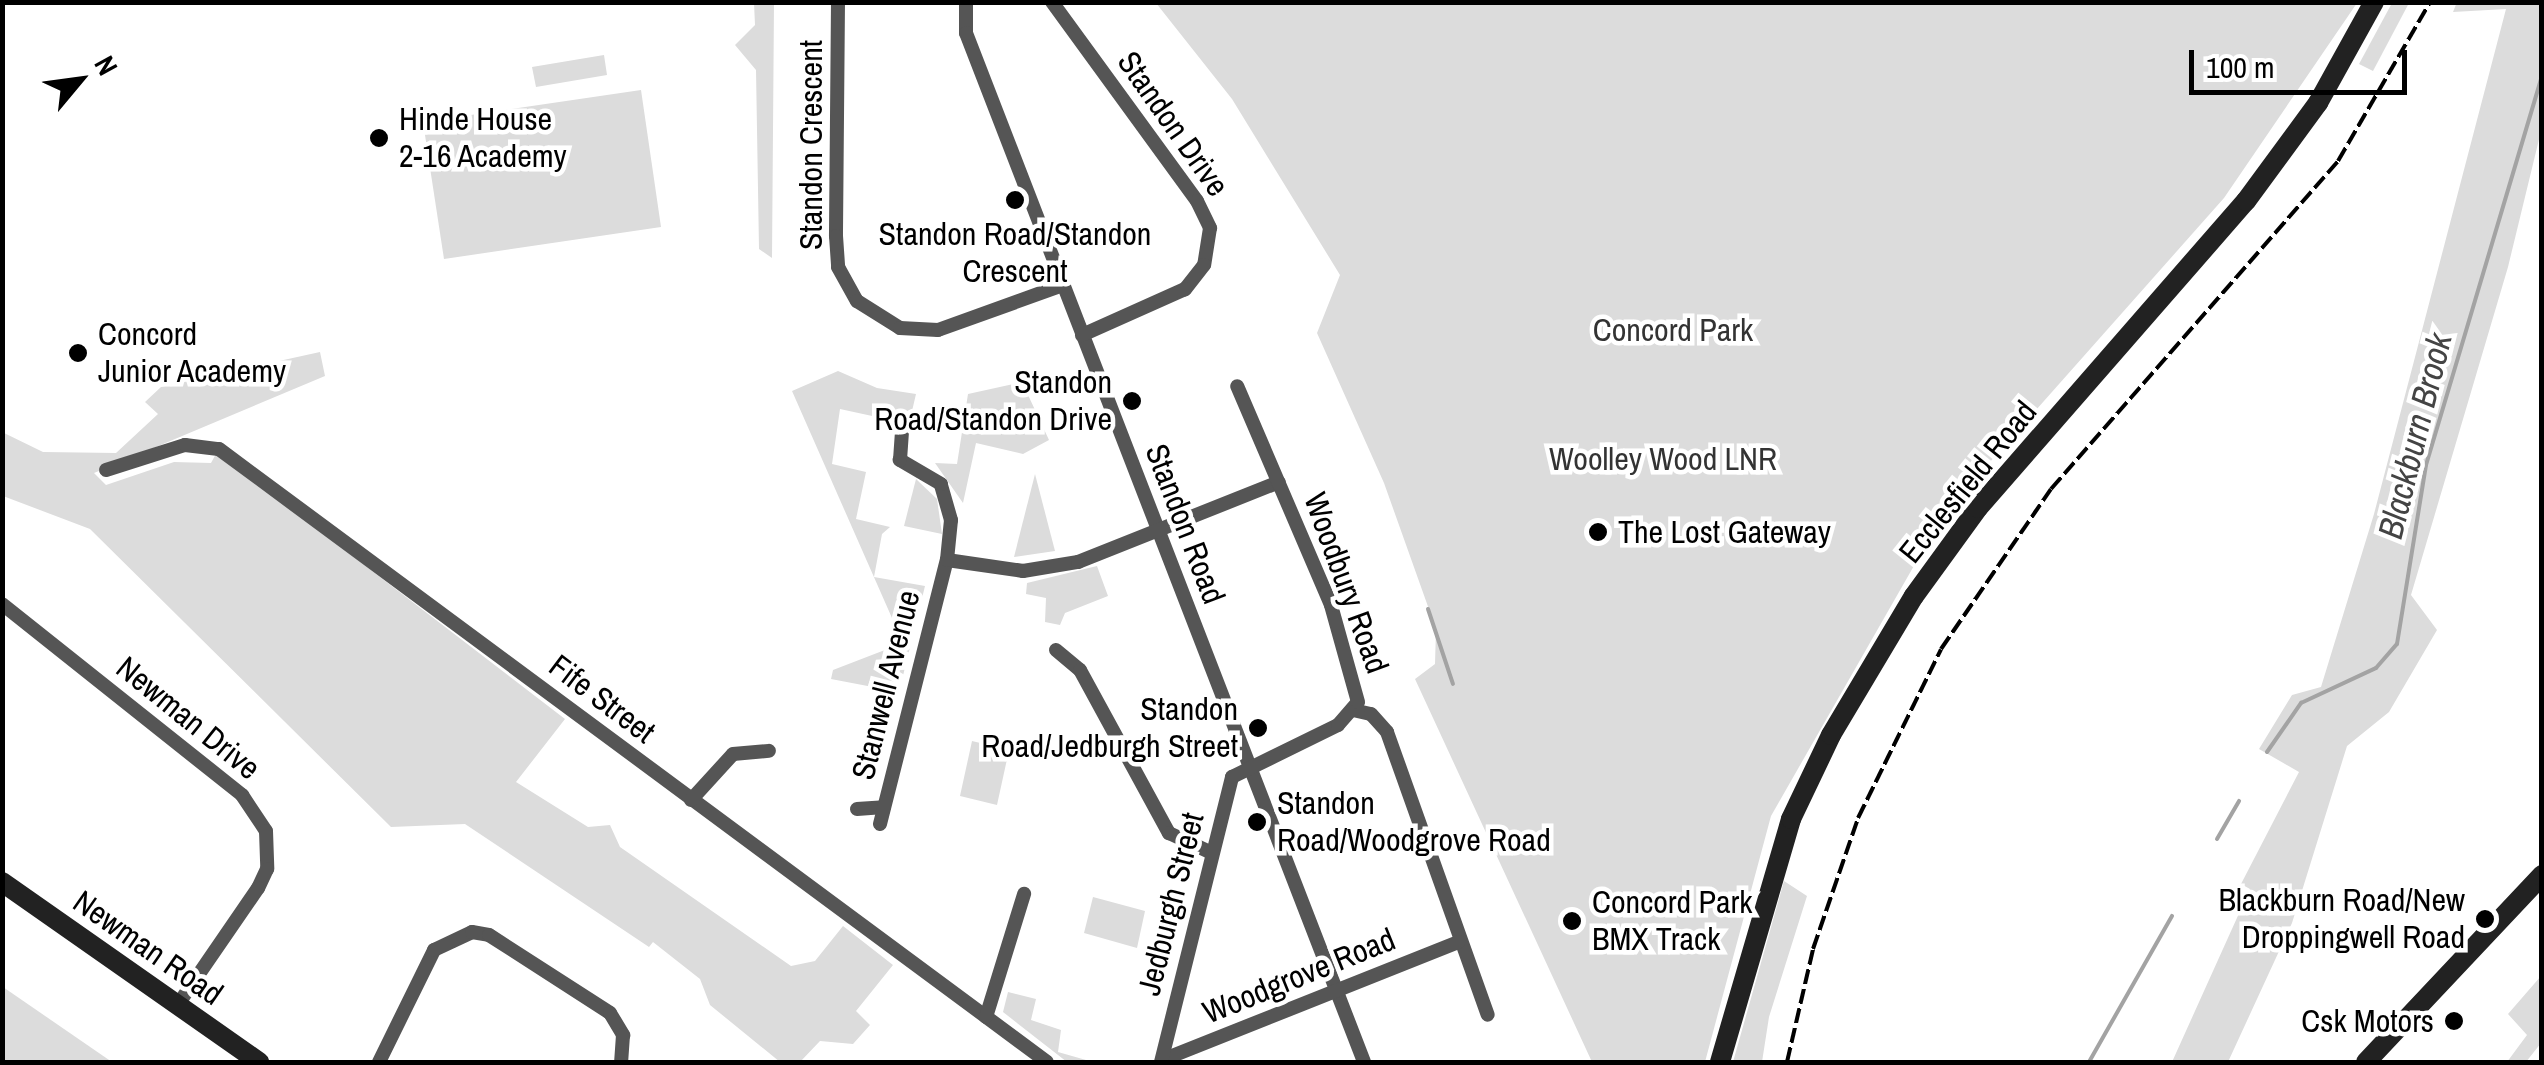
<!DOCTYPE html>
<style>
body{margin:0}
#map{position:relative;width:2544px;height:1065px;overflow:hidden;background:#fff;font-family:"Archivo Narrow",sans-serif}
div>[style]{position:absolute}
.green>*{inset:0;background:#dcdcdc}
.stream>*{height:4px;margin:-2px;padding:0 2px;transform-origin:2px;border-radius:2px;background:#a3a3a3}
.street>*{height:14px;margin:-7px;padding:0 7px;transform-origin:7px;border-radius:7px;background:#555}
.secondary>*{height:20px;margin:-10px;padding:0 10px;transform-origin:10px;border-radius:10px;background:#222}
.rail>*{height:4px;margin-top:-2px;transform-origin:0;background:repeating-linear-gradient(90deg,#000 0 15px,transparent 0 20px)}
.dots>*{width:28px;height:28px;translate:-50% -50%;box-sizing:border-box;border:5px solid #fff;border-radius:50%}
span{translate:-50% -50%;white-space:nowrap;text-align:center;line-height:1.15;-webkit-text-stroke:9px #fff;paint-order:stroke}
.poi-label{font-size:32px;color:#000}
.left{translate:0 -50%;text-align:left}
.right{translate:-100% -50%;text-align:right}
.street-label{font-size:32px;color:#000}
.park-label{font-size:32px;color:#333}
.water-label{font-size:35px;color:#444;font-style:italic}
.frame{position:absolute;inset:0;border:5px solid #000;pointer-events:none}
.north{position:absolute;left:30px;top:30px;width:100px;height:100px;-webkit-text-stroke:8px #fff;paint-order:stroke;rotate:61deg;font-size:28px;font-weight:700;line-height:40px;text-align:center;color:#000}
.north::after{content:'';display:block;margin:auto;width:35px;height:45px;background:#000;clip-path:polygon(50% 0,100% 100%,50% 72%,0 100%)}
.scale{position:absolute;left:2189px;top:50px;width:218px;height:45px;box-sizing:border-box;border:5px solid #000;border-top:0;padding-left:12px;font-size:30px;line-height:35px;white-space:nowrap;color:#000;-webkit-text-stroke:8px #fff;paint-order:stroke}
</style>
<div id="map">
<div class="green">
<div style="clip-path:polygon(2457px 2px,2541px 3px,2542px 127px,2508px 267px,2411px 595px,2437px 630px,2389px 712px,2347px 746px,2292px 923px,2228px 1062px,2172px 1062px,2250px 889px,2241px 884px,2299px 772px,2259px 749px,2292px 695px,2321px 687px,2374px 514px,2506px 9px,2453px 12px)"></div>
<div style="clip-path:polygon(754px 3px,774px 3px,772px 258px,759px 249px,756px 70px,735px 45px,755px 25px)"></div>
<div style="clip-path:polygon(1156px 3px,2357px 3px,2224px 198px,1943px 515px,1771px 816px,1705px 1062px,1592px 1062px,1415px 679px,1435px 664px,1436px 629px,1384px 483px,1317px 333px,1340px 275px,1232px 99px)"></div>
<div style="clip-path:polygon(2392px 3px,2409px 3px,2373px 71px,2359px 64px)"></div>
<div style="clip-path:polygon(604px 55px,607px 75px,536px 87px,532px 67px)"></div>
<div style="clip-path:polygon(641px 90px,661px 227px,444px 259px,423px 122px)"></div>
<div style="clip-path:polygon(320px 352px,325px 376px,94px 473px,106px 485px,174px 462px,211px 463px,217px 452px,565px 719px,516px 782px,588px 827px,610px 825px,620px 847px,791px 966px,815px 961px,843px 926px,893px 965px,856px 1011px,870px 1025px,853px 1044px,820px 1041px,800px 1062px,780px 1062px,710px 1005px,700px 979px,653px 942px,649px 947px,465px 824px,391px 827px,90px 529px,3px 496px,2px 432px,43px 452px,116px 453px,158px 414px,145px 402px,161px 387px)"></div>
<div style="clip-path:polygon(838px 371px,877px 388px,916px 394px,909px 424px,840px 409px,832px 464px,866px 472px,856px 519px,890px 527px,882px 534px,874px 577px,925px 586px,899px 692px,831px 679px,833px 670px,903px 643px,792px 391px)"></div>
<div style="clip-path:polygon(1022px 382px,1049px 440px,1023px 454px,976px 443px,963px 503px,935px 463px,957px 464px,968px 394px)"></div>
<div style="clip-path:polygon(1035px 474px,1055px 551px,1014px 557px)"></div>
<div style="clip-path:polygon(916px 479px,937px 499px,942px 534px,904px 526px)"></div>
<div style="clip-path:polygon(1097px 566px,1108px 596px,1065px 613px,1060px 625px,1045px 622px,1046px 598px,1026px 594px,1027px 583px)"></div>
<div style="clip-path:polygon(972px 741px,1009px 750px,997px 805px,960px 796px)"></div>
<div style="clip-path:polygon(1784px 881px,1807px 896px,1769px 1017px,1762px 1062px,1733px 1062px)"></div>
<div style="clip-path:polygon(1093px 897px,1145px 911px,1137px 948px,1084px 933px)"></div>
<div style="clip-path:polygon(2541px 976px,2541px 1043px,2526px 1062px,2507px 1062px,2527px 1035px,2508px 1014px)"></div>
<div style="clip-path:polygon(3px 987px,112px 1062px,3px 1062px)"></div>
<div style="clip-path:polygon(1008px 992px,1036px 999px,1031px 1020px,1061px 1030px,1058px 1052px,1093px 1062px,1067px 1062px,1003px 1012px)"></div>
</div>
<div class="stream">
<div style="left:1428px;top:609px;width:79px;rotate:71.6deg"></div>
<div style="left:2267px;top:752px;width:60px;rotate:-55.2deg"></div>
<div style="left:2301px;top:703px;width:83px;rotate:-25deg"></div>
<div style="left:2376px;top:668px;width:32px;rotate:-49deg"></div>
<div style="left:2397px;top:644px;width:181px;rotate:-80.8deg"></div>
<div style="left:2426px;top:465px;width:406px;rotate:-73.4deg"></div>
<div style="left:2217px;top:839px;width:44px;rotate:-59.9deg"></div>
<div style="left:2089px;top:1062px;width:168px;rotate:-60.4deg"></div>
</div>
<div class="street">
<div style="left:838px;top:2px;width:234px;rotate:90.5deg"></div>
<div style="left:836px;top:236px;width:31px;rotate:86deg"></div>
<div style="left:838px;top:267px;width:39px;rotate:61deg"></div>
<div style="left:857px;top:301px;width:51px;rotate:32.1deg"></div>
<div style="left:900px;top:328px;width:38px;rotate:3deg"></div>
<div style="left:938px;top:330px;width:133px;rotate:-19.8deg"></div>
<div style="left:966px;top:2px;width:31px;rotate:90deg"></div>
<div style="left:966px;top:33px;width:1103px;rotate:68.85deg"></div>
<div style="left:1052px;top:2px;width:246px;rotate:53.9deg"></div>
<div style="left:1197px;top:201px;width:30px;rotate:64deg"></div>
<div style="left:1210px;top:228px;width:37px;rotate:99deg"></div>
<div style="left:1204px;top:265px;width:31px;rotate:128deg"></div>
<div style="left:1185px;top:289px;width:113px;rotate:155.9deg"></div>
<div style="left:106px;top:470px;width:83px;rotate:-17.6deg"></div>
<div style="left:185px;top:445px;width:34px;rotate:7deg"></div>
<div style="left:219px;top:449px;width:1030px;rotate:36.51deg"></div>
<div style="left:947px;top:560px;width:77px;rotate:8.2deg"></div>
<div style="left:1023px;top:571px;width:56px;rotate:-9.3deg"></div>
<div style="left:1078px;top:562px;width:216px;rotate:-21.7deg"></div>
<div style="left:2px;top:604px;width:307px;rotate:38.5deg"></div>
<div style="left:242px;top:795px;width:43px;rotate:56.3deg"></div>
<div style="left:266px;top:831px;width:38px;rotate:88deg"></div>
<div style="left:267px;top:869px;width:21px;rotate:115deg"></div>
<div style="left:258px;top:888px;width:143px;rotate:124.5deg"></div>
<div style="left:1056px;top:650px;width:31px;rotate:40deg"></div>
<div style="left:1080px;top:670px;width:186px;rotate:61.4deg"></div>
<div style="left:1169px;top:833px;width:47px;rotate:24.9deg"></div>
<div style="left:1353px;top:710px;width:18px;rotate:13deg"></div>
<div style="left:1371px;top:714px;width:24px;rotate:48deg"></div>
<div style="left:1387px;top:732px;width:300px;rotate:70.4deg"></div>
<div style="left:691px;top:800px;width:62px;rotate:-47.6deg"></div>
<div style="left:733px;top:754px;width:36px;rotate:-5deg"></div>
<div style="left:857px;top:809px;width:27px;rotate:-4deg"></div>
<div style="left:880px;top:824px;width:272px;rotate:-75.8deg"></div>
<div style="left:947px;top:560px;width:40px;rotate:-84.3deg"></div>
<div style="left:951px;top:520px;width:37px;rotate:-106deg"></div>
<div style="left:941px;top:484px;width:48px;rotate:-149.7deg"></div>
<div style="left:900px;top:460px;width:30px;rotate:-86deg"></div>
<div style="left:986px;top:1017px;width:129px;rotate:-72.8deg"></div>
<div style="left:1162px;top:1060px;width:319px;rotate:-21.7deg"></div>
<div style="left:379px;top:1062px;width:125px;rotate:-63.8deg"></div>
<div style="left:434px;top:950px;width:42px;rotate:-25.3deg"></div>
<div style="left:472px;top:932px;width:17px;rotate:10deg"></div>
<div style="left:489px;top:935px;width:144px;rotate:32.8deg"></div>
<div style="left:610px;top:1013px;width:26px;rotate:59deg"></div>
<div style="left:623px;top:1035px;width:27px;rotate:94deg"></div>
<div style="left:1161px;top:1062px;width:294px;rotate:-76deg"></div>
<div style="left:1232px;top:777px;width:118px;rotate:-26.1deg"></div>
<div style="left:1338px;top:725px;width:30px;rotate:-49deg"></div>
<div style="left:1358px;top:702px;width:101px;rotate:-105.6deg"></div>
<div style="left:1331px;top:605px;width:238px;rotate:-113.2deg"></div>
</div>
<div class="secondary">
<div style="left:2px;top:882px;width:314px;rotate:35deg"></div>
<div style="left:1720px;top:1062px;width:253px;rotate:-73.7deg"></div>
<div style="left:1791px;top:819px;width:93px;rotate:-64.5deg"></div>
<div style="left:1831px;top:735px;width:162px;rotate:-59.2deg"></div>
<div style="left:1914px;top:596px;width:109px;rotate:-54deg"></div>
<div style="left:1978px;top:508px;width:408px;rotate:-48.9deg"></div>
<div style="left:2246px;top:201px;width:122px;rotate:-53.7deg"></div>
<div style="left:2318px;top:103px;width:115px;rotate:-61deg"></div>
<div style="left:2366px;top:1062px;width:257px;rotate:-46.7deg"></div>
</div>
<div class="rail">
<div style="left:1787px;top:1062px;width:116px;rotate:-77deg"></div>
<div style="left:1813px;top:949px;width:139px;rotate:-71deg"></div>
<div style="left:1858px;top:818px;width:188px;rotate:-63.8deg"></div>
<div style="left:1941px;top:649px;width:194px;rotate:-55.5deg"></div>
<div style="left:2051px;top:489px;width:436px;rotate:-48.8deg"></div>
<div style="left:2338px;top:161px;width:184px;rotate:-59.9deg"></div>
</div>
<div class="dots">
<div style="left:379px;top:138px;background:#000"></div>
<div style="left:1015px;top:200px;background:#000"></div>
<div style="left:78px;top:353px;background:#000"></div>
<div style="left:1132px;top:401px;background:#000"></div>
<div style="left:1598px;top:532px;background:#000"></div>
<div style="left:1258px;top:728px;background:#000"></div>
<div style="left:1257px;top:822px;background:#000"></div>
<div style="left:2485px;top:919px;background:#000"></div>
<div style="left:1572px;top:921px;background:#000"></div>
<div style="left:2454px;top:1021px;background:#000"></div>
</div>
<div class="poi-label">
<span class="left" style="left:399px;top:138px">Hinde House<br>2-16 Academy</span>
<span style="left:1015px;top:253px">Standon Road/Standon<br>Crescent</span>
<span class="left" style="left:98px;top:353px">Concord<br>Junior Academy</span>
<span class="right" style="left:1112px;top:401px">Standon<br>Road/Standon Drive</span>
<span class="left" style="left:1618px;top:532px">The Lost Gateway</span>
<span class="right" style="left:1238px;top:728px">Standon<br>Road/Jedburgh Street</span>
<span class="left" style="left:1277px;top:822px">Standon<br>Road/Woodgrove Road</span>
<span class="right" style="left:2465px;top:919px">Blackburn Road/New<br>Droppingwell Road</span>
<span class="left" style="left:1592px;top:921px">Concord Park<br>BMX Track</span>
<span class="right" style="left:2434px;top:1021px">Csk Motors</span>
</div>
<div class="street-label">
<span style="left:1173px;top:124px;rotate:55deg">Standon Drive</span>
<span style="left:811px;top:145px;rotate:-90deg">Standon Crescent</span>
<span style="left:1968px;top:482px;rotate:-51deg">Ecclesfield Road</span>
<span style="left:1185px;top:524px;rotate:69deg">Standon Road</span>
<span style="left:1346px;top:583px;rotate:70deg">Woodbury Road</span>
<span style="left:886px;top:685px;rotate:-76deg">Stanwell Avenue</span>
<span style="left:602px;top:699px;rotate:37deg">Fife Street</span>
<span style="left:188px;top:718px;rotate:39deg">Newman Drive</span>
<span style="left:1171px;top:904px;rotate:-76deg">Jedburgh Street</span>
<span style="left:148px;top:948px;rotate:35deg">Newman Road</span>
<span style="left:1299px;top:976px;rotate:-22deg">Woodgrove Road</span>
</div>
<div class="park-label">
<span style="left:1673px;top:330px">Concord Park</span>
<span style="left:1663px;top:459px">Woolley Wood LNR</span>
</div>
<div class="water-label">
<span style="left:2415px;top:436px;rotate:-76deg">Blackburn Brook</span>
</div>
<div class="frame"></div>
<div class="north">N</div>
<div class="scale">100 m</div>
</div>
